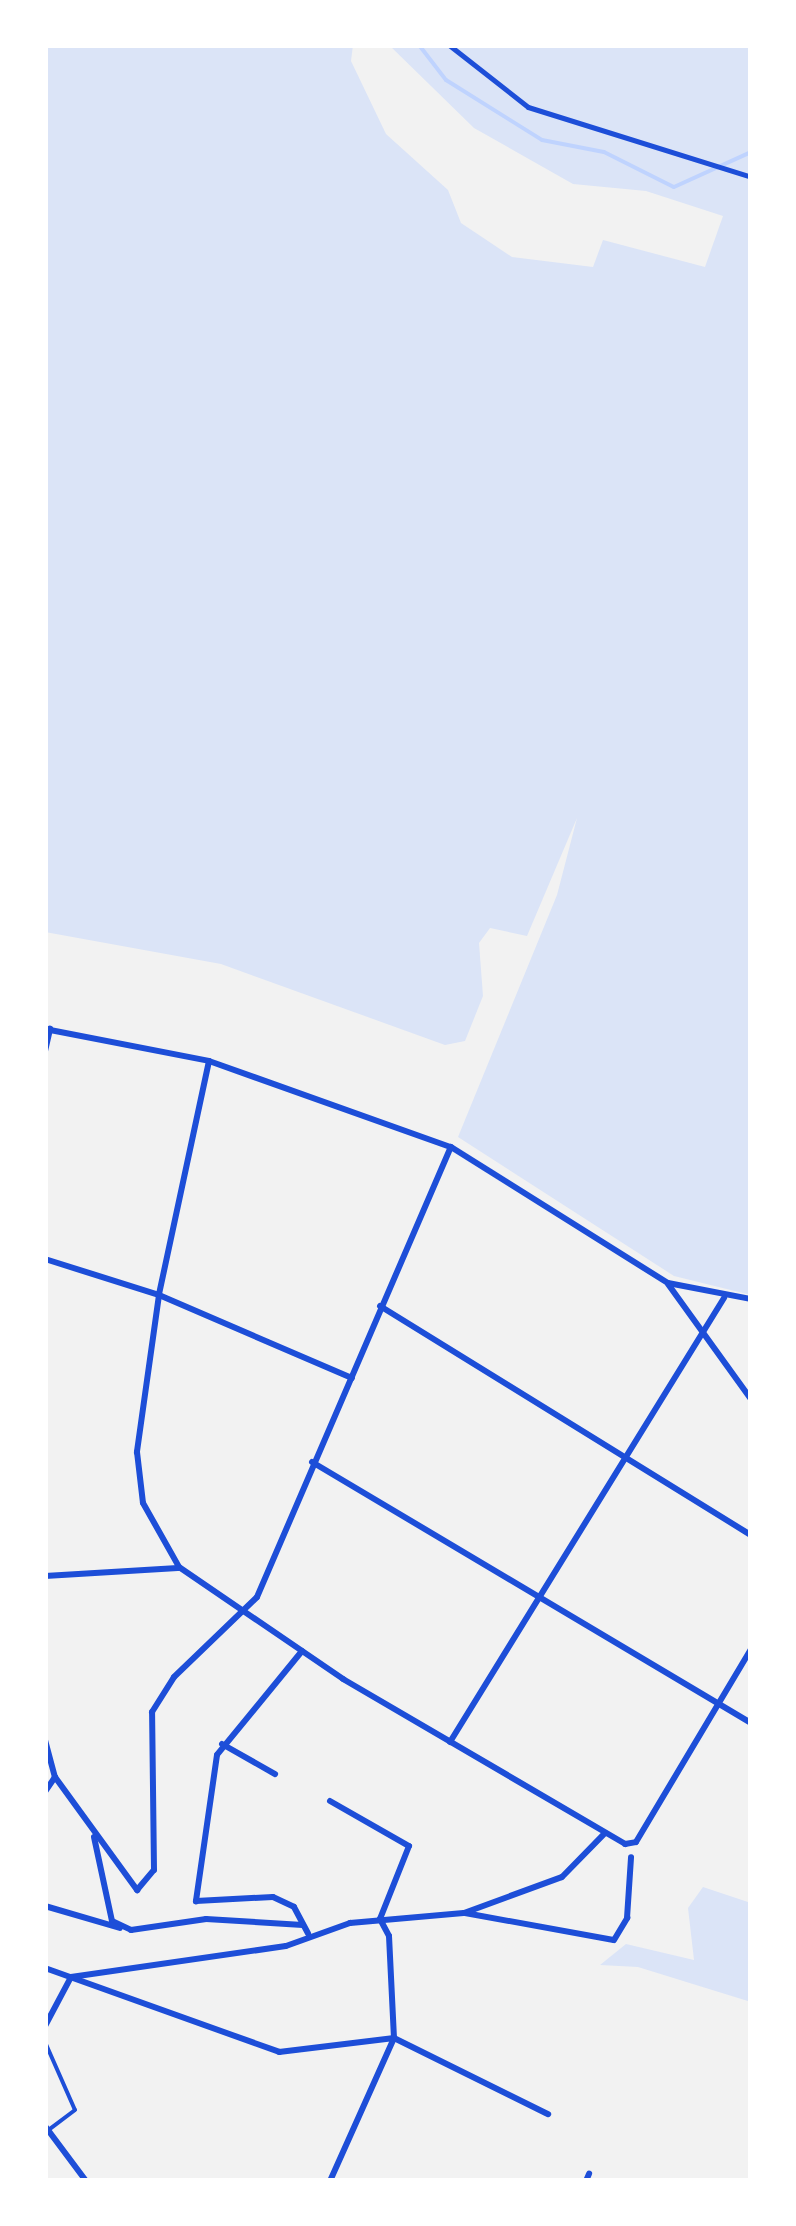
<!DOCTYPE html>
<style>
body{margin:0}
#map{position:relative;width:796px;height:2226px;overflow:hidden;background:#f2f2f2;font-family:Montserrat,sans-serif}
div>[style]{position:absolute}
.green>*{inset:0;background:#dbe4f7}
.stream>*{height:4px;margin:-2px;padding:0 2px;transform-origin:2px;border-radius:2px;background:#bfd3fe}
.service>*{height:4px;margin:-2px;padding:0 2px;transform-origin:2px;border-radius:2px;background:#1d4ed8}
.pedestrian>*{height:5px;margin:-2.5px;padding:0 2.5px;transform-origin:2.5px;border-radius:2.5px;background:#1d4ed8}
.minor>*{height:6px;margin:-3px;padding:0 3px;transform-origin:3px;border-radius:3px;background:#1d4ed8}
span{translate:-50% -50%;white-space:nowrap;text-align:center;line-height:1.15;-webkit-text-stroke:9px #fff;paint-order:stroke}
.frame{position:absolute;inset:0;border:48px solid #fff;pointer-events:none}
</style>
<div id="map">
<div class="green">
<div style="clip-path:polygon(45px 45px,353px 45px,351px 61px,386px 134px,448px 190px,461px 223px,512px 257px,593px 267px,603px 240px,705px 267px,723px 216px,646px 191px,573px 184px,474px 128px,389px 45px,751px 45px,751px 1295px,674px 1276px,458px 1137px,557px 895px,577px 818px,527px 936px,490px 928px,479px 943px,483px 996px,465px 1041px,445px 1045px,221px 964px,45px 932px)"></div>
<div style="clip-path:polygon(703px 1887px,751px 1903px,751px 2002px,638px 1967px,600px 1965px,626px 1944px,694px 1960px,688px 1908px)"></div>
</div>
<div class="stream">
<div style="left:419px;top:45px;width:44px;rotate:52.4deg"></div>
<div style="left:446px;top:80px;width:113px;rotate:32deg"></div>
<div style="left:542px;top:140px;width:63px;rotate:11deg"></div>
<div style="left:604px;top:152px;width:78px;rotate:26.6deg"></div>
<div style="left:674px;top:187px;width:85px;rotate:-24.4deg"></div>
</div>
<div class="service">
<div style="left:45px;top:2042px;width:74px;rotate:66.2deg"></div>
<div style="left:75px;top:2110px;width:31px;rotate:143deg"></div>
</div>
<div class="pedestrian">
<div style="left:449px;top:45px;width:100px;rotate:38.1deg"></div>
<div style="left:528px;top:107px;width:234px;rotate:17.4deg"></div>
</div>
<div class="minor">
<div style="left:45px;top:1029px;width:167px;rotate:11deg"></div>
<div style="left:209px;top:1061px;width:257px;rotate:19.6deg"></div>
<div style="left:451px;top:1147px;width:256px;rotate:32.1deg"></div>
<div style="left:668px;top:1283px;width:85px;rotate:10.9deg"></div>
<div style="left:45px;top:1051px;width:23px;rotate:-77deg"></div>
<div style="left:209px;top:1061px;width:239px;rotate:102.1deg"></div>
<div style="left:159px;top:1295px;width:159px;rotate:98deg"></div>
<div style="left:137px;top:1452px;width:51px;rotate:83.3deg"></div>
<div style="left:143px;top:1503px;width:73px;rotate:60.6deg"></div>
<div style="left:179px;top:1567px;width:199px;rotate:34.3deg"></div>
<div style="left:343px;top:1679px;width:327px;rotate:30.3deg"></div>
<div style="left:625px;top:1844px;width:11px;rotate:-10deg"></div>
<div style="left:636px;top:1842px;width:225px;rotate:-59.2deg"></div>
<div style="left:45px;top:1259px;width:120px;rotate:17.5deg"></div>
<div style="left:159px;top:1295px;width:210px;rotate:23.3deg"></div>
<div style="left:668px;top:1284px;width:142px;rotate:54.2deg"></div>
<div style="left:380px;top:1306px;width:436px;rotate:31.7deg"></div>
<div style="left:312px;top:1462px;width:511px;rotate:30.73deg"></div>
<div style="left:45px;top:1576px;width:133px;rotate:-3.4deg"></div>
<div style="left:302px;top:1651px;width:134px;rotate:129.3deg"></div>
<div style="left:217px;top:1755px;width:148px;rotate:98.2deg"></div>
<div style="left:196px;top:1901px;width:77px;rotate:-3deg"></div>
<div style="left:273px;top:1897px;width:23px;rotate:25deg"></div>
<div style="left:294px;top:1907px;width:30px;rotate:62deg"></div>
<div style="left:45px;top:1740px;width:38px;rotate:75deg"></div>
<div style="left:55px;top:1777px;width:18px;rotate:124deg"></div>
<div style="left:450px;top:1742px;width:522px;rotate:-58.32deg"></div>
<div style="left:222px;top:1744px;width:61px;rotate:29.5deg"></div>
<div style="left:55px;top:1777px;width:140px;rotate:54deg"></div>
<div style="left:137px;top:1890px;width:26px;rotate:-50deg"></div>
<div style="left:154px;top:1870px;width:158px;rotate:-90.7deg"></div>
<div style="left:152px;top:1712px;width:41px;rotate:-57.8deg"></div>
<div style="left:174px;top:1677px;width:115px;rotate:-43.9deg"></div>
<div style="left:257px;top:1597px;width:490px;rotate:-66.7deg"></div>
<div style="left:330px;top:1801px;width:91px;rotate:29.7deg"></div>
<div style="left:409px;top:1846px;width:79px;rotate:111.7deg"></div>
<div style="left:380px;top:1919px;width:19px;rotate:62deg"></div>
<div style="left:389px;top:1936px;width:102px;rotate:87.2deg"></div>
<div style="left:394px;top:2038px;width:157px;rotate:114.1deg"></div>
<div style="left:94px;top:1837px;width:86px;rotate:77.9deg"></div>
<div style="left:112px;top:1921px;width:21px;rotate:25deg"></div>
<div style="left:131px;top:1930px;width:76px;rotate:-8.3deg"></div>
<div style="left:206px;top:1919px;width:97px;rotate:3.5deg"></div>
<div style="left:45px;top:1906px;width:78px;rotate:16.3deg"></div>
<div style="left:465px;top:1913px;width:151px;rotate:10.3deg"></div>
<div style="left:614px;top:1940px;width:26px;rotate:-59deg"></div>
<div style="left:627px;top:1918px;width:61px;rotate:-86.2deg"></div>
<div style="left:45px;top:1968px;width:249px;rotate:19.7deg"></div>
<div style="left:279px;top:2052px;width:116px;rotate:-6.9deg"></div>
<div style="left:394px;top:2038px;width:172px;rotate:26.3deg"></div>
<div style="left:71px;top:1977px;width:217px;rotate:-8.2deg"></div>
<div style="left:286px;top:1946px;width:68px;rotate:-19.8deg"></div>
<div style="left:350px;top:1923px;width:114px;rotate:-5deg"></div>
<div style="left:464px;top:1913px;width:104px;rotate:-20.2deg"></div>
<div style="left:562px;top:1877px;width:60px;rotate:-45.7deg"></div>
<div style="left:45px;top:2026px;width:55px;rotate:-62deg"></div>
<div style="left:45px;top:2126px;width:69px;rotate:53.3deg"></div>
<div style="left:586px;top:2181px;width:8px;rotate:-67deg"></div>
</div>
<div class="frame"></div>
</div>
